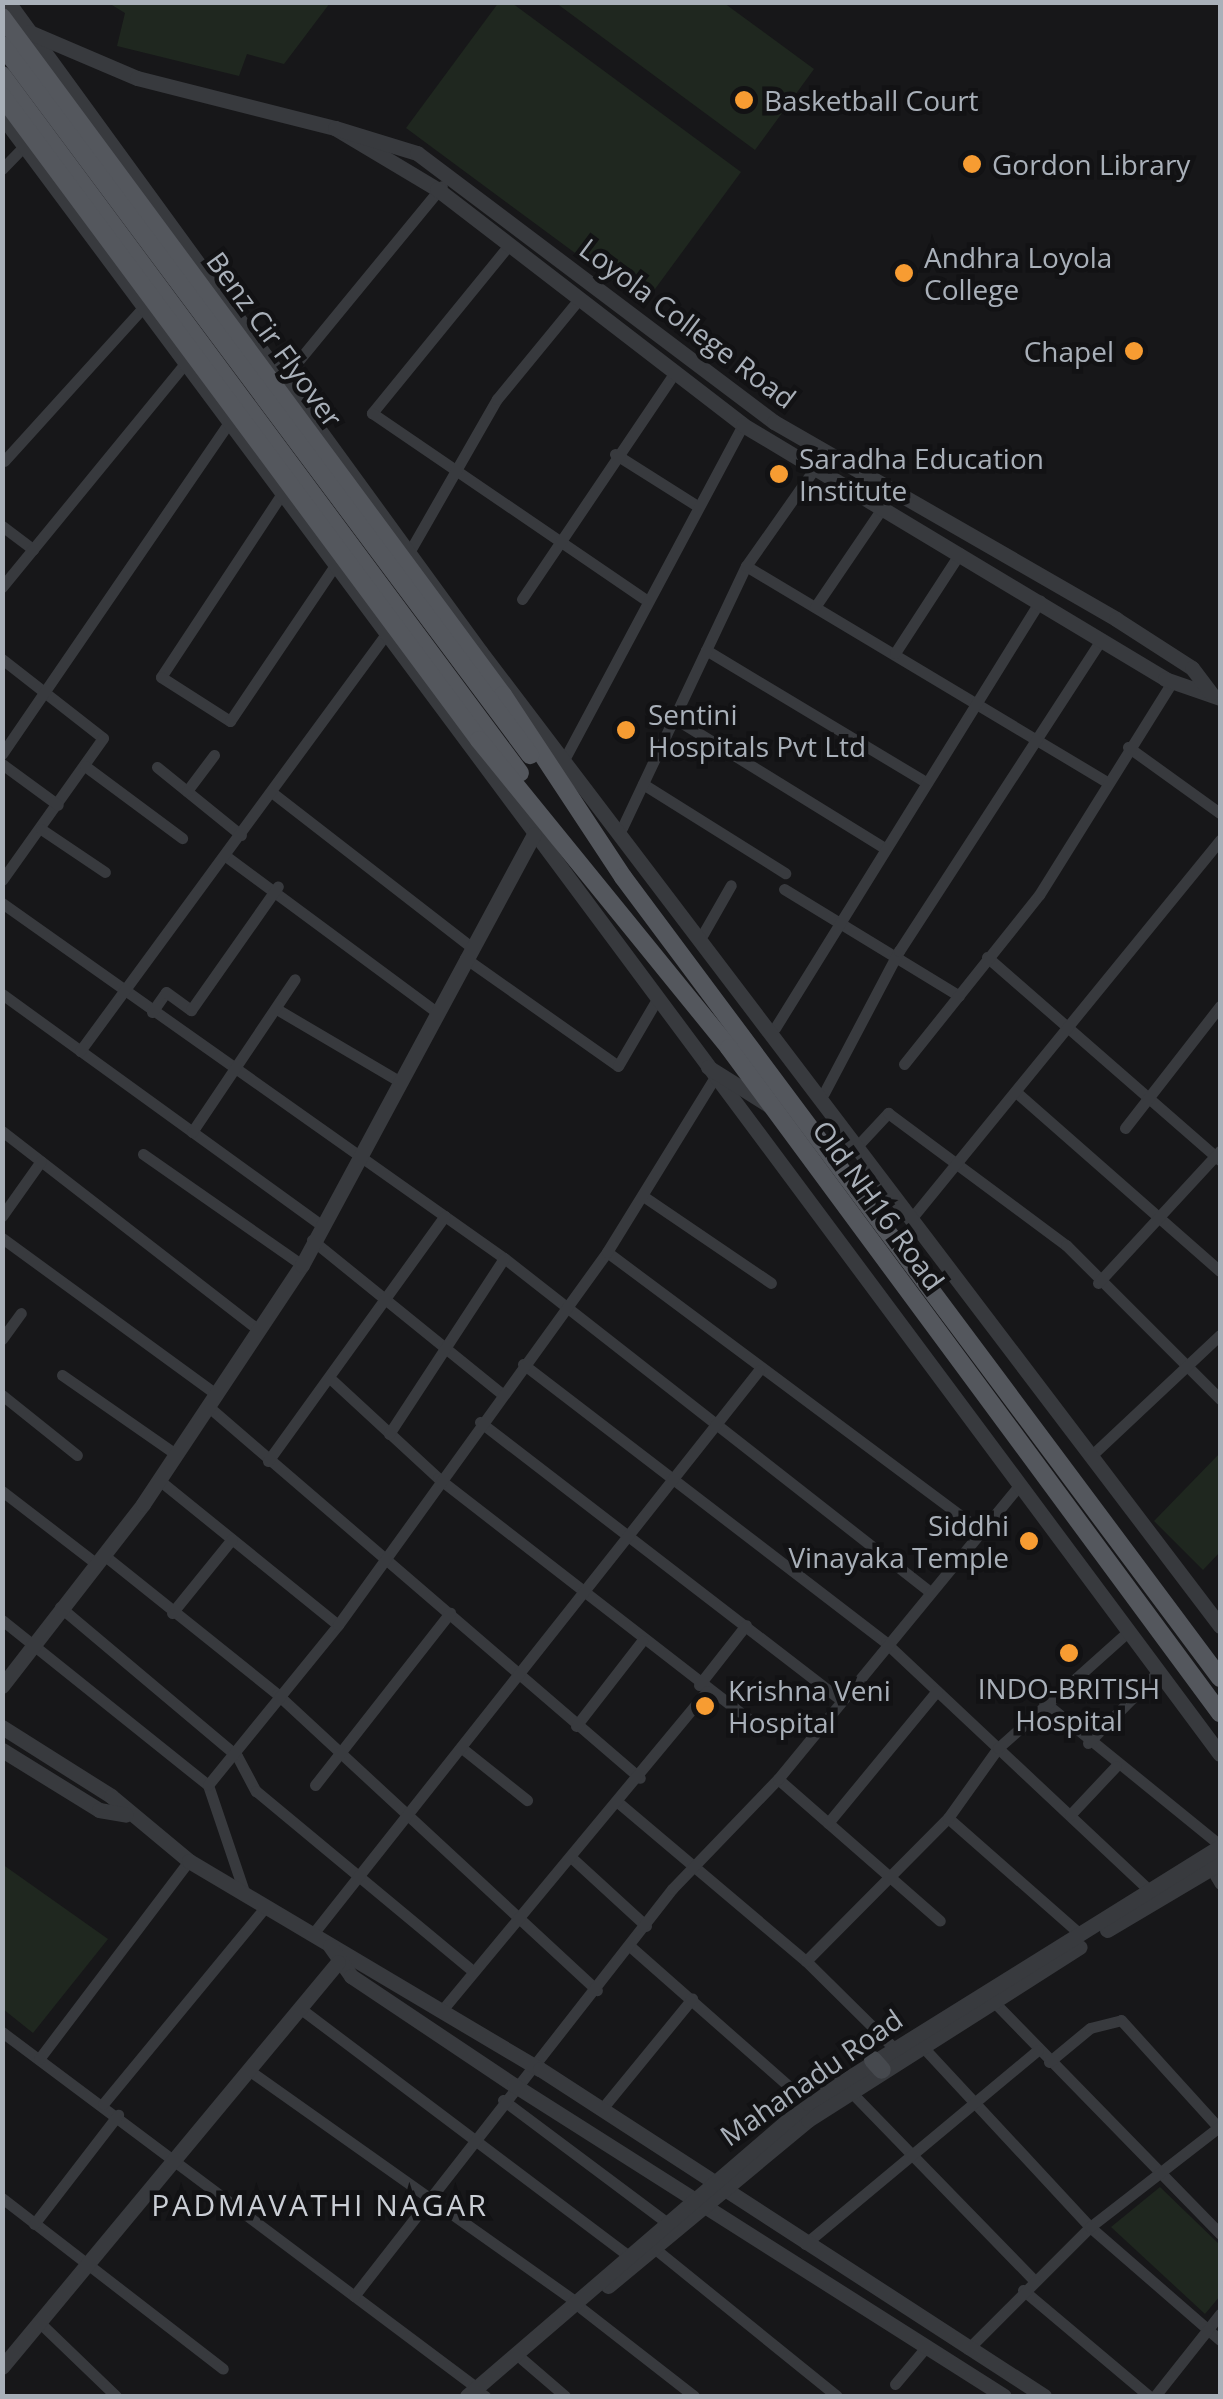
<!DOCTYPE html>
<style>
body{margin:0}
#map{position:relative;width:1223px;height:2399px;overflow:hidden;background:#171719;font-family:"Open Sans",sans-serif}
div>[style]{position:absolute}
.green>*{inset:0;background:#1f271f}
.minor>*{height:11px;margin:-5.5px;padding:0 5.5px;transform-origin:5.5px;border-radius:5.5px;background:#383a3e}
.tertiary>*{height:15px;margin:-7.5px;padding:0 7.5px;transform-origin:7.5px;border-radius:7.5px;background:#383a3e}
.secondary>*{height:18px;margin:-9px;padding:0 9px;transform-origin:9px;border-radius:9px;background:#46494e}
.primary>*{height:18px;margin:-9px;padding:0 9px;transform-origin:9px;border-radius:9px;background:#54575d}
.dots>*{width:28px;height:28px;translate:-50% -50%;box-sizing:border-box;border:5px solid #121214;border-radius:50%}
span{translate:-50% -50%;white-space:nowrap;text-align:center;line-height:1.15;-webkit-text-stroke:9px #121214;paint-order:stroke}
.poi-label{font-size:28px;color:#a9b0b9}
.left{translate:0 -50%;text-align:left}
.right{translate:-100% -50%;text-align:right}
.street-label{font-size:28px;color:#a9b0b9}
.neighbourhood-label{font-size:30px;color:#caced5;letter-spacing:2.5px}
.frame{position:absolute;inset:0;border:5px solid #a9b0b9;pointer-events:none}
</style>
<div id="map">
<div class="green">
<div style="clip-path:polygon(107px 2px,330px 2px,330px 3px,284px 64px,247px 54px,239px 76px,117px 46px,125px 13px)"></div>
<div style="clip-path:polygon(499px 2px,512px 3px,741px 172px,644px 304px,406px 128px)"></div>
<div style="clip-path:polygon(556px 3px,724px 3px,814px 69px,755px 150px)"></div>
<div style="clip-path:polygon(1220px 1453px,1220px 1552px,1203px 1570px,1154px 1521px)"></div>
<div style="clip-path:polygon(2px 1864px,108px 1939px,33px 2033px,3px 2009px)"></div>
<div style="clip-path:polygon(1160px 2187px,1220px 2245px,1220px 2296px,1205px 2314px,1111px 2227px)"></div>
</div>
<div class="minor">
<div style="left:2px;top:169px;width:32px;rotate:-46deg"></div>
<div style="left:509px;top:245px;width:217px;rotate:129.2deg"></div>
<div style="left:372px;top:413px;width:328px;rotate:34.3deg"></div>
<div style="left:285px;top:377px;width:247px;rotate:-50.6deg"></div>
<div style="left:615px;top:454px;width:93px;rotate:32.3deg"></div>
<div style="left:4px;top:461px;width:204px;rotate:-47.8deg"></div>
<div style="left:281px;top:495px;width:218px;rotate:123.4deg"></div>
<div style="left:161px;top:677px;width:82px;rotate:32.5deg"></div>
<div style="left:230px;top:721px;width:186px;rotate:-56deg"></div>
<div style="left:2px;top:526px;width:39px;rotate:37deg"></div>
<div style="left:411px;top:549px;width:173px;rotate:-60.2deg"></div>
<div style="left:497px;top:399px;width:131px;rotate:-50.6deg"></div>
<div style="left:746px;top:566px;width:421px;rotate:30.9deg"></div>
<div style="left:2px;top:587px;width:287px;rotate:-50.7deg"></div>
<div style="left:522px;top:599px;width:275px;rotate:-56deg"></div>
<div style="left:815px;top:607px;width:121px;rotate:-55.8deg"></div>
<div style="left:706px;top:650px;width:252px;rotate:31deg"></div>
<div style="left:895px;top:653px;width:119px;rotate:-57deg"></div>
<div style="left:2px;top:659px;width:128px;rotate:38deg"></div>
<div style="left:103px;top:738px;width:174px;rotate:125.4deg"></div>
<div style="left:674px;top:718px;width:246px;rotate:31.7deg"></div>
<div style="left:1128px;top:747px;width:113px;rotate:35.7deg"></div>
<div style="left:2px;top:754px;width:401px;rotate:-55.6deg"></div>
<div style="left:565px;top:758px;width:378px;rotate:-61.9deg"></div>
<div style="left:2px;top:764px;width:69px;rotate:36.2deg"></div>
<div style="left:85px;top:766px;width:121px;rotate:36.6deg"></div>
<div style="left:157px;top:767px;width:108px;rotate:39deg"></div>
<div style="left:643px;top:784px;width:168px;rotate:32.1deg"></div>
<div style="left:187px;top:791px;width:45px;rotate:-53.1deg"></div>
<div style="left:274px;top:794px;width:249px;rotate:37.8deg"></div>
<div style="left:622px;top:828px;width:290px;rotate:-64.7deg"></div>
<div style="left:746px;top:566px;width:120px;rotate:-54.9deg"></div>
<div style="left:41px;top:829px;width:77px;rotate:33.9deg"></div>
<div style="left:227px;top:857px;width:257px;rotate:36.5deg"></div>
<div style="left:784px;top:889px;width:205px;rotate:31.4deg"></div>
<div style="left:2px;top:903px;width:615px;rotate:35.27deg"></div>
<div style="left:504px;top:1258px;width:540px;rotate:38.08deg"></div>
<div style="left:703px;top:934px;width:56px;rotate:-60.3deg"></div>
<div style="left:987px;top:957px;width:309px;rotate:41.1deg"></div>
<div style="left:465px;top:958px;width:187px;rotate:35.2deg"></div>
<div style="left:618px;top:1066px;width:75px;rotate:-59.7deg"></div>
<div style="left:2px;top:994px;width:394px;rotate:35.9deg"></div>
<div style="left:280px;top:1011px;width:138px;rotate:30.5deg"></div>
<div style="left:152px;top:1012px;width:24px;rotate:-55deg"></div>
<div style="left:166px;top:992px;width:31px;rotate:36deg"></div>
<div style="left:191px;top:1010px;width:151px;rotate:-54.9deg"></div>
<div style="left:775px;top:1028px;width:503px;rotate:-58.18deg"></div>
<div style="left:80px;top:1051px;width:517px;rotate:-53.73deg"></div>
<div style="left:904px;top:1064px;width:216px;rotate:-51.4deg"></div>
<div style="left:1039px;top:895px;width:251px;rotate:-58deg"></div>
<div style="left:1016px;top:1092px;width:271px;rotate:41.3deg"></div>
<div style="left:824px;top:1093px;width:161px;rotate:-62.2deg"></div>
<div style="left:899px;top:951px;width:372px;rotate:-57deg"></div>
<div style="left:1125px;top:1128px;width:155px;rotate:-52.1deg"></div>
<div style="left:2px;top:1131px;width:325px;rotate:37.8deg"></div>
<div style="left:192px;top:1132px;width:184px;rotate:-56.1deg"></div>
<div style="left:861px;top:1142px;width:40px;rotate:-47deg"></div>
<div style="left:888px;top:1113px;width:222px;rotate:36.6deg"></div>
<div style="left:1066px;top:1245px;width:218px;rotate:45deg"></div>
<div style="left:143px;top:1154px;width:194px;rotate:34.9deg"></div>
<div style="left:646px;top:1198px;width:151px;rotate:34.2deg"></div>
<div style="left:915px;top:1214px;width:483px;rotate:-50.8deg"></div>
<div style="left:2px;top:1216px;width:67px;rotate:-54.7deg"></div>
<div style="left:2px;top:1238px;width:266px;rotate:36.1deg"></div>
<div style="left:312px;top:1240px;width:243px;rotate:39deg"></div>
<div style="left:607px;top:1252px;width:464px;rotate:36.7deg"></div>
<div style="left:1098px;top:1283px;width:180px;rotate:-47.3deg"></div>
<div style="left:2px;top:1339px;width:32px;rotate:-54deg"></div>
<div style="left:523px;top:1364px;width:458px;rotate:37.5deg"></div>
<div style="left:886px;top:1643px;width:361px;rotate:43.2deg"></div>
<div style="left:62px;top:1375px;width:140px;rotate:34.8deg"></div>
<div style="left:333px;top:1381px;width:143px;rotate:42.7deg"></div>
<div style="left:438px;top:1478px;width:395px;rotate:37.8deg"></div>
<div style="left:2px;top:1395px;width:96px;rotate:38.7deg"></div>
<div style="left:210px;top:1408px;width:567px;rotate:40.71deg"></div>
<div style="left:480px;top:1422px;width:453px;rotate:37.6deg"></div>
<div style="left:389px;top:1434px;width:210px;rotate:-56.8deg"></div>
<div style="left:1092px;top:1455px;width:175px;rotate:-43.2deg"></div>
<div style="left:268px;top:1461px;width:302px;rotate:-54.2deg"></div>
<div style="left:159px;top:1480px;width:230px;rotate:39deg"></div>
<div style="left:2px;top:1491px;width:121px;rotate:37.6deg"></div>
<div style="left:105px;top:1556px;width:221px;rotate:38.7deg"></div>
<div style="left:277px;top:1694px;width:436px;rotate:42.8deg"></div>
<div style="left:60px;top:1607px;width:231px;rotate:40.1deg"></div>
<div style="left:237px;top:1756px;width:40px;rotate:62deg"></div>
<div style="left:256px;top:1791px;width:277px;rotate:39.7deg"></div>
<div style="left:172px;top:1613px;width:95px;rotate:-51deg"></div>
<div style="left:2px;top:1620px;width:264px;rotate:38.7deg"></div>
<div style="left:208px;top:1785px;width:115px;rotate:71.3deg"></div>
<div style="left:699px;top:1685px;width:76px;rotate:-51.9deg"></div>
<div style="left:1044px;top:1702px;width:227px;rotate:39.1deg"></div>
<div style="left:576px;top:1726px;width:108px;rotate:-52.2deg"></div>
<div style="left:1088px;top:1743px;width:98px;rotate:-45.4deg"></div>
<div style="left:463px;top:1749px;width:82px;rotate:38.6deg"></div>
<div style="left:778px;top:1779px;width:215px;rotate:41.2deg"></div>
<div style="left:208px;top:1785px;width:206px;rotate:-50.9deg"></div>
<div style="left:338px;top:1625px;width:460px;rotate:-54.2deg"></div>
<div style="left:607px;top:1252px;width:206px;rotate:-58.3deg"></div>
<div style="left:315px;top:1785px;width:219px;rotate:-51.9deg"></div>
<div style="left:620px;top:1804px;width:243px;rotate:40.2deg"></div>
<div style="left:1070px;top:1815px;width:67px;rotate:-46.8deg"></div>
<div style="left:948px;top:1818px;width:177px;rotate:41.3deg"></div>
<div style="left:828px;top:1823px;width:171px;rotate:-50.5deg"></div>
<div style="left:573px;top:1859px;width:99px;rotate:42.5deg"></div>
<div style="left:1211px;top:1869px;width:17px;rotate:59deg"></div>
<div style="left:312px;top:1935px;width:720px;rotate:-51.65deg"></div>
<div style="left:632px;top:1948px;width:235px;rotate:41.4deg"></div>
<div style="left:993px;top:2001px;width:325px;rotate:45.7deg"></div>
<div style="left:301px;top:2009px;width:409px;rotate:37deg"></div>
<div style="left:443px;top:2009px;width:413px;rotate:-50.3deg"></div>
<div style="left:2px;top:2032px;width:594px;rotate:36.85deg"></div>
<div style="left:921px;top:2045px;width:248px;rotate:47.1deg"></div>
<div style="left:1090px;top:2227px;width:172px;rotate:41deg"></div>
<div style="left:899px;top:2053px;width:131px;rotate:-135.3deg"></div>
<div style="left:806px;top:1961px;width:202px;rotate:-45.2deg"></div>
<div style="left:948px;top:1818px;width:86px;rotate:-54.5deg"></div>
<div style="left:998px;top:1748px;width:176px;rotate:-41.8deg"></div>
<div style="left:39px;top:2059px;width:248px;rotate:-52.9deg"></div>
<div style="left:1049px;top:2062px;width:53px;rotate:-39.7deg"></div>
<div style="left:1090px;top:2028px;width:32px;rotate:-14deg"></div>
<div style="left:1121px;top:2020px;width:147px;rotate:47.8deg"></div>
<div style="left:250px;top:2071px;width:398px;rotate:35.3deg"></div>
<div style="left:850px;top:2091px;width:262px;rotate:45.8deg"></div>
<div style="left:503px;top:2100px;width:202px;rotate:36.8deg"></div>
<div style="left:103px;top:2104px;width:253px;rotate:-50.5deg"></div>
<div style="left:601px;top:2110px;width:144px;rotate:-50.7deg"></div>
<div style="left:2px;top:2198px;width:279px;rotate:37.7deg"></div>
<div style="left:34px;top:2224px;width:138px;rotate:-52.4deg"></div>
<div style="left:805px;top:2244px;width:303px;rotate:-39.8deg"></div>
<div style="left:654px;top:2248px;width:235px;rotate:39deg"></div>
<div style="left:1023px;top:2290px;width:165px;rotate:40.1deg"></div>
<div style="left:354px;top:2296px;width:517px;rotate:-52deg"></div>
<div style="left:672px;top:1889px;width:153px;rotate:-46.1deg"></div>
<div style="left:778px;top:1779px;width:378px;rotate:-50.6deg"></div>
<div style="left:581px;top:2308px;width:143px;rotate:37.9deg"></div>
<div style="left:39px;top:2322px;width:107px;rotate:43.9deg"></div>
<div style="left:968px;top:2349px;width:173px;rotate:-45deg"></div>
<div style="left:1090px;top:2227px;width:165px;rotate:-37.8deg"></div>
<div style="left:522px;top:2359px;width:57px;rotate:40.7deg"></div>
<div style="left:895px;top:2384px;width:50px;rotate:-49.9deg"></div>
<div style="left:482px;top:2394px;width:4px;rotate:34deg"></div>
<div style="left:1155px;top:2396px;width:105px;rotate:-51.6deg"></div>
</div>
<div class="tertiary">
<div style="left:8px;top:2px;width:802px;rotate:53.97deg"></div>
<div style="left:480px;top:651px;width:1224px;rotate:52.8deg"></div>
<div style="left:29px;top:32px;width:117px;rotate:23.1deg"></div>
<div style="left:137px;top:78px;width:204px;rotate:14.2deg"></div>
<div style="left:335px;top:128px;width:119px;rotate:30.9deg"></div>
<div style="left:437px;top:189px;width:386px;rotate:37.6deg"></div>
<div style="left:743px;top:425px;width:493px;rotate:31deg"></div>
<div style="left:1165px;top:679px;width:58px;rotate:19.1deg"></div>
<div style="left:2px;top:116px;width:2041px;rotate:53.37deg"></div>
<div style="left:335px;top:128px;width:86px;rotate:17deg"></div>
<div style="left:417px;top:153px;width:447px;rotate:37deg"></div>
<div style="left:774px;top:422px;width:395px;rotate:29.9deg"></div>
<div style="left:1116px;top:619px;width:90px;rotate:32.8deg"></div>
<div style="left:1192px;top:668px;width:31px;rotate:53deg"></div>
<div style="left:708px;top:1067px;width:77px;rotate:32.2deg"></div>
<div style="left:2px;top:1686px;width:230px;rotate:-52.2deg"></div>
<div style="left:143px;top:1504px;width:287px;rotate:-56.4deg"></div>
<div style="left:302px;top:1265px;width:489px;rotate:-61.7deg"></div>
<div style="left:2px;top:1727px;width:129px;rotate:32.3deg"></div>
<div style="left:111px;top:1796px;width:102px;rotate:39.8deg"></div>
<div style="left:189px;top:1861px;width:408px;rotate:30.7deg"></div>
<div style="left:540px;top:2069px;width:601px;rotate:32.98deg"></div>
<div style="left:2px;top:1750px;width:114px;rotate:31.7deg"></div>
<div style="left:99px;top:1810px;width:27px;rotate:10deg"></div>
<div style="left:1107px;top:1930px;width:131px;rotate:-30.7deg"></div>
<div style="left:330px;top:1946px;width:37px;rotate:55deg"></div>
<div style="left:351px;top:1976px;width:196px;rotate:33.8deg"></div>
<div style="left:514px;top:2085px;width:580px;rotate:32.4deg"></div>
<div style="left:608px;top:2286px;width:260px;rotate:-39.7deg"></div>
<div style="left:808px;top:2120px;width:322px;rotate:-32.5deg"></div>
<div style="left:2px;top:2367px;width:526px;rotate:-50.32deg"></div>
<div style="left:467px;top:2396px;width:450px;rotate:-40.7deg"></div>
<div style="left:808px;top:2103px;width:485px;rotate:-31.9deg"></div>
</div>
<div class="secondary">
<div style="left:873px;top:2060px;width:13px;rotate:48deg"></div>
</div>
<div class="primary">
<div style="left:2px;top:17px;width:843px;rotate:53.54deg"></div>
<div style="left:503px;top:695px;width:218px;rotate:56.6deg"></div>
<div style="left:623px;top:877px;width:999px;rotate:53.3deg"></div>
<div style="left:2px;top:45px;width:885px;rotate:53.36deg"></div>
<div style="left:2px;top:75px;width:869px;rotate:53.42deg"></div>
<div style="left:2px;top:96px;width:801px;rotate:53.47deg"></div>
<div style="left:479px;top:740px;width:397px;rotate:50.9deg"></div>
<div style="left:729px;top:1048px;width:827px;rotate:53.56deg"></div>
</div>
<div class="dots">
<div style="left:744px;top:100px;background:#f79c32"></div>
<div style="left:972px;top:164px;background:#f79c32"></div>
<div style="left:904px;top:273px;background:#f79c32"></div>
<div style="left:1134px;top:351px;background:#f79c32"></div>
<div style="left:779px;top:474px;background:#f79c32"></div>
<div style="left:626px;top:730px;background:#f79c32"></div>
<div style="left:1029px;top:1541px;background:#f79c32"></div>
<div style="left:1069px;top:1653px;background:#f79c32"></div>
<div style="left:705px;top:1706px;background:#f79c32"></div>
</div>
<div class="poi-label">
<span class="left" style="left:764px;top:100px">Basketball Court</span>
<span class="left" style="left:992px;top:164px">Gordon Library</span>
<span class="left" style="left:924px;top:273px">Andhra Loyola<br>College</span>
<span class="right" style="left:1114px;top:351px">Chapel</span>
<span class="left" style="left:799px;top:474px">Saradha Education<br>Institute</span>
<span class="left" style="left:648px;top:730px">Sentini<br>Hospitals Pvt Ltd</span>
<span class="right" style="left:1009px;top:1541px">Siddhi<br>Vinayaka Temple</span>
<span style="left:1069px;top:1704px">INDO-BRITISH<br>Hospital</span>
<span class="left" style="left:728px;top:1706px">Krishna Veni<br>Hospital</span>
</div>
<div class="street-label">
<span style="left:688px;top:323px;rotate:37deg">Loyola College Road</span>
<span style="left:275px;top:339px;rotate:54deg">Benz Cir Flyover</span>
<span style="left:879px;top:1205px;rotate:54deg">Old NH16 Road</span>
<span style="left:811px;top:2077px;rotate:-35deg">Mahanadu Road</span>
</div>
<div class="neighbourhood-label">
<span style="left:320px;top:2205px">PADMAVATHI NAGAR</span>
</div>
<div class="frame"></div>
</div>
